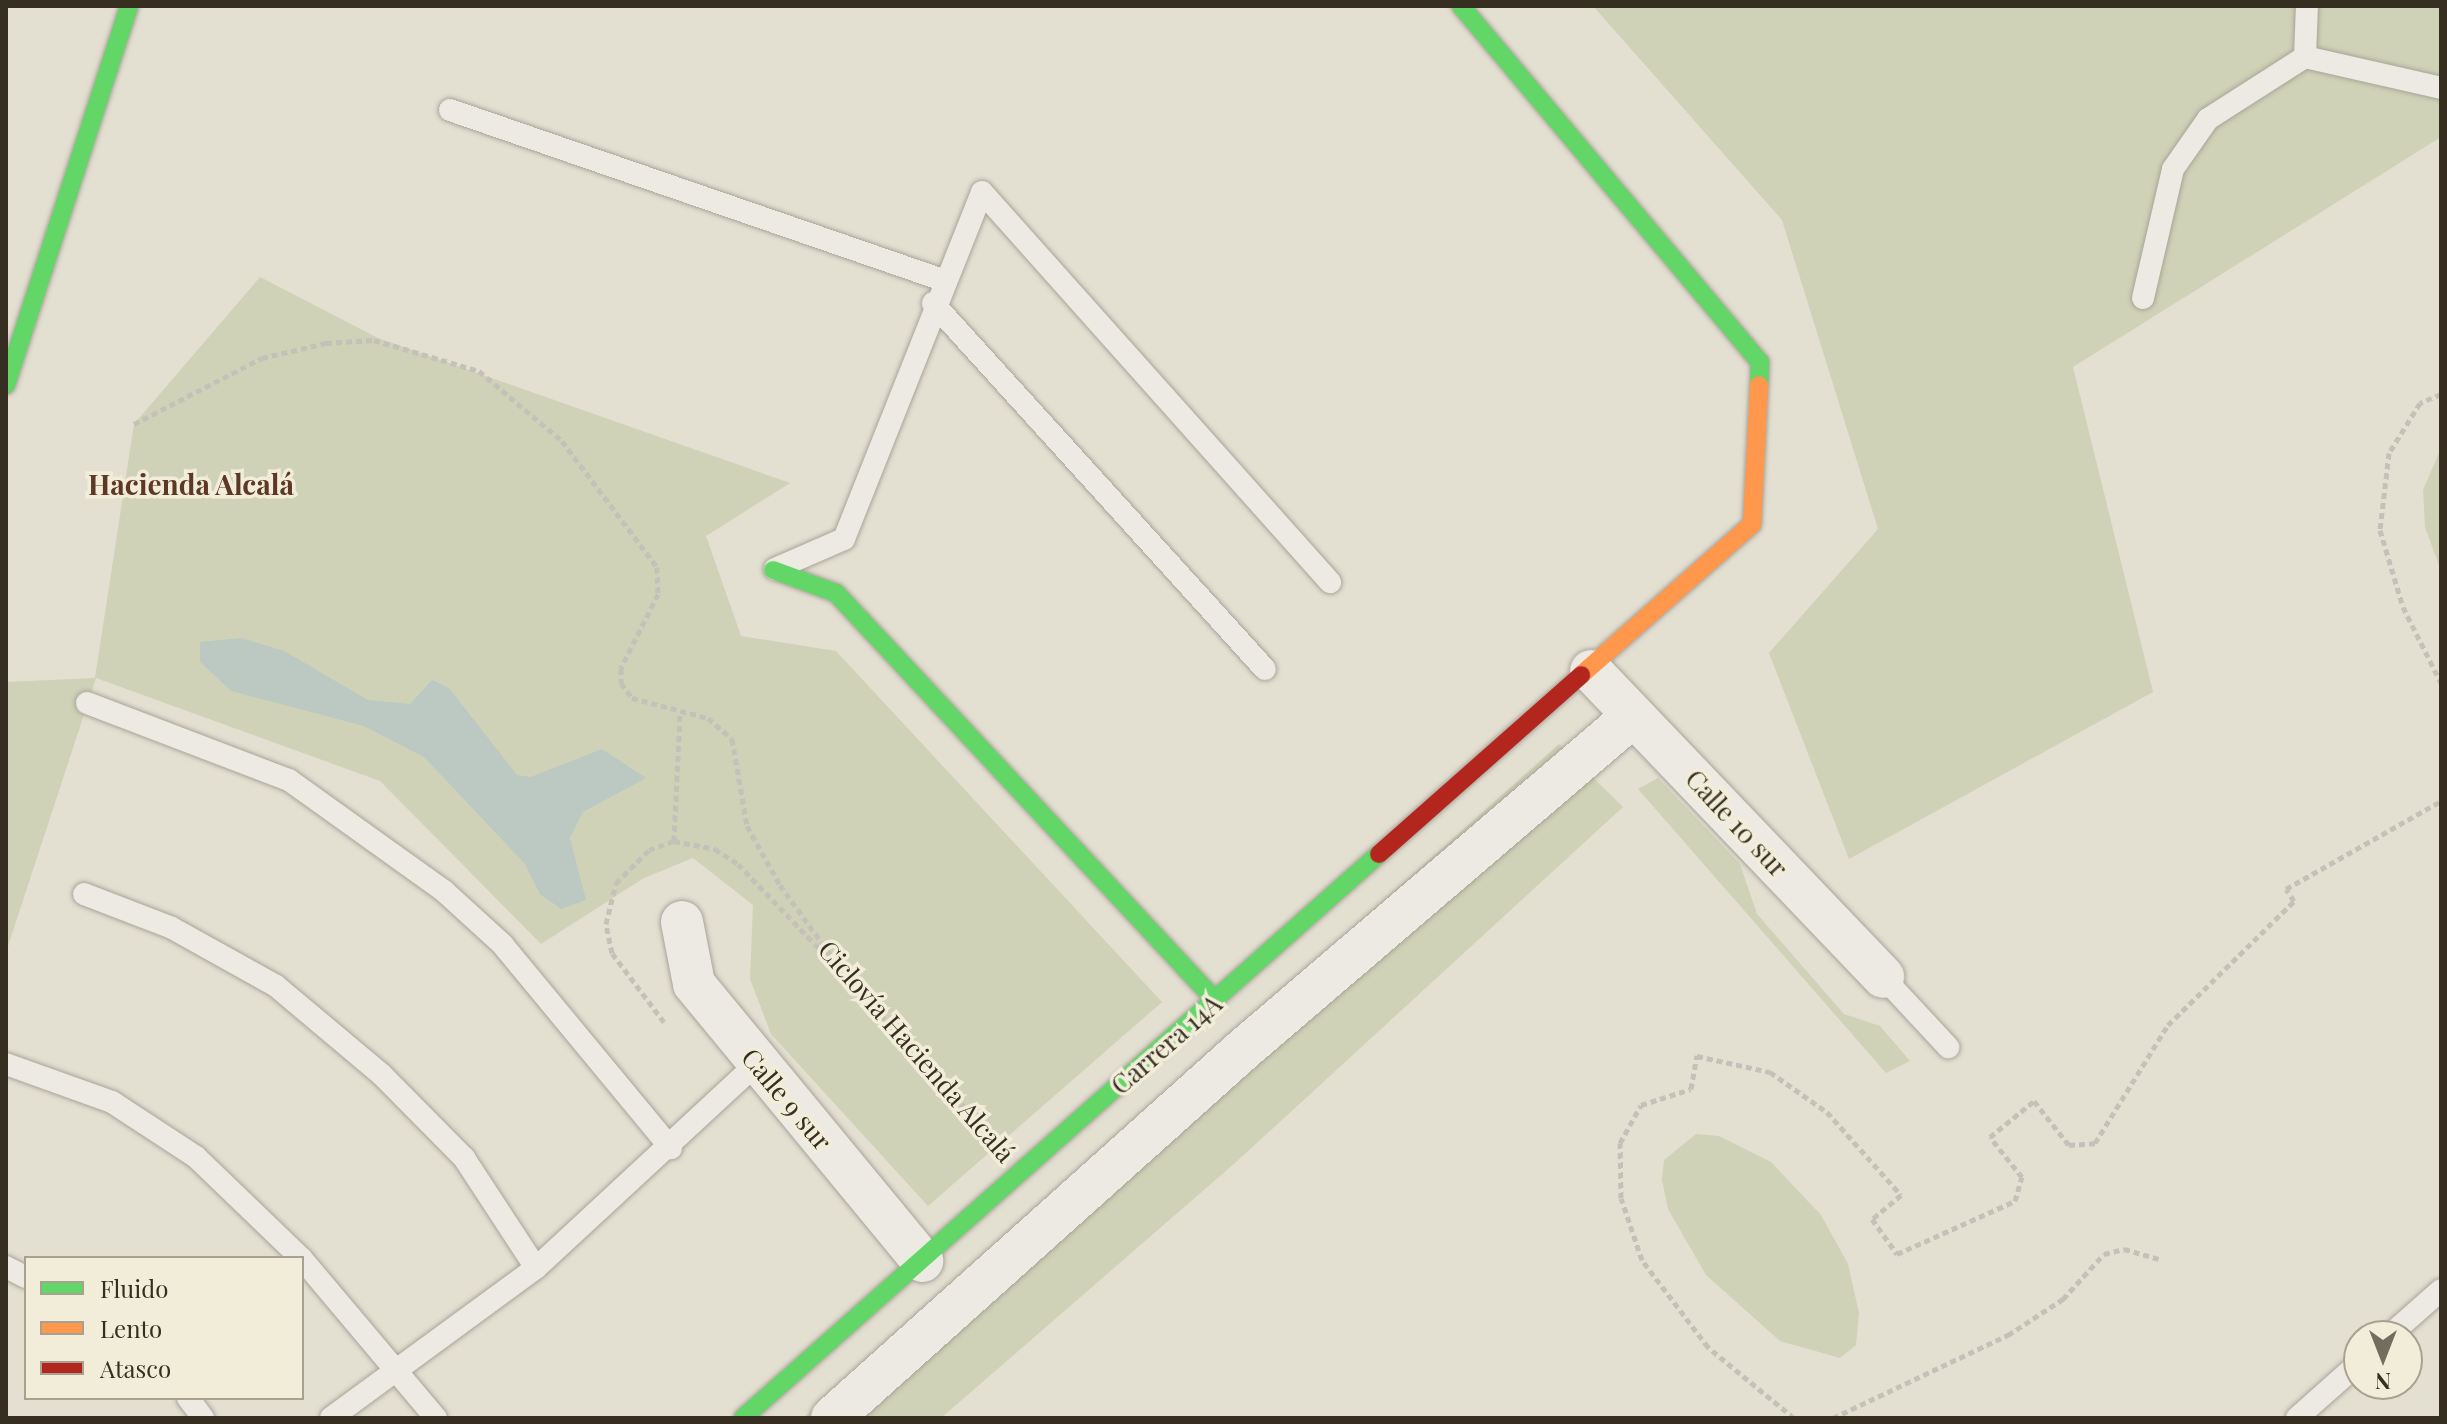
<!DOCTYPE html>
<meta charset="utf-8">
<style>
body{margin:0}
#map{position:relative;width:2447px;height:1424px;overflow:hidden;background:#e3dfd1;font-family:"Playfair Display",serif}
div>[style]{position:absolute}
.green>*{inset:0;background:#cfd2b6}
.water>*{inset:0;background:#bbc9c2}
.path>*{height:5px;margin-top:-2.5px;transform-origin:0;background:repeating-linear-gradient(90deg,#c4c1b9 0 6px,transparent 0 10px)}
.roads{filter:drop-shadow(0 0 2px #a9a499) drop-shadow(0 0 2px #a9a499)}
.lane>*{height:22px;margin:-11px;padding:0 11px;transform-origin:11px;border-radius:11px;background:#eceae2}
.street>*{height:42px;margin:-21px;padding:0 21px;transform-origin:21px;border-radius:21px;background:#eceae2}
.fast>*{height:18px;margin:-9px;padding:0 9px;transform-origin:9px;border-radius:9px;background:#63d668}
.slow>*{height:18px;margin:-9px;padding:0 9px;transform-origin:9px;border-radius:9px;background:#ff974d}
.jam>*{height:18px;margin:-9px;padding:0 9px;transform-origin:9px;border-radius:9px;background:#b3261e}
span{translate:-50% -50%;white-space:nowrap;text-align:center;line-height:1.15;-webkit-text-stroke:7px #f2edd9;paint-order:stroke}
.street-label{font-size:26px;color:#372e22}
.neighbourhood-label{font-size:28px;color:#5f3726;font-weight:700}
.frame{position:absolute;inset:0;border:8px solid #372e22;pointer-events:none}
.legend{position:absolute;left:24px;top:1256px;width:280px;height:144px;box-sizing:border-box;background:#f2edd9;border:2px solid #a7a190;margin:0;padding:10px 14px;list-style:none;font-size:24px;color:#372e22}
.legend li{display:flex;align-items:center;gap:16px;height:40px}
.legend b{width:40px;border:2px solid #a7a190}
.north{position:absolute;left:2343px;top:1320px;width:80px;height:80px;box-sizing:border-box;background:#f2edd9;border:2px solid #a7a190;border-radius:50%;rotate:180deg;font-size:22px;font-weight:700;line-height:32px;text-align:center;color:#372e22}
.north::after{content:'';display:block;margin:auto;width:28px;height:36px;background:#736c5f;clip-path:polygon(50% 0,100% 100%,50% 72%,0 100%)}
</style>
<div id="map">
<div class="green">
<div style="clip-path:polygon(1593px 6px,2441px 6px,2441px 137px,2073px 367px,2153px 692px,1849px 859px,1769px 653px,1878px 529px,1782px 220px)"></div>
<div style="clip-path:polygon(260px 277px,378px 338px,790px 483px,706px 536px,741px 636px,836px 651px,1162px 1002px,928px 1206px,771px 1034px,750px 979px,753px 905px,693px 858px,644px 878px,541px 944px,380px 781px,96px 678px,6px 952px,6px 682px,95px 678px,134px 424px)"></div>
<div style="clip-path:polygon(2441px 448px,2441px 571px,2425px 527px,2423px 490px)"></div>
<div style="clip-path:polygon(1559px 744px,1623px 807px,1235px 1163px,941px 1418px,803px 1418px)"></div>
<div style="clip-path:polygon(1658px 778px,1740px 864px,1757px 914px,1844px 1014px,1880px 1026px,1910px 1061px,1886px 1073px,1638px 789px)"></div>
<div style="clip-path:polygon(1696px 1134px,1719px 1136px,1771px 1162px,1821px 1215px,1848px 1264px,1859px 1313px,1856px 1345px,1840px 1358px,1780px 1341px,1706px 1275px,1668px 1209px,1662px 1180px,1664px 1160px)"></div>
</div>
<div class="water">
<div style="clip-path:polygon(242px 638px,284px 651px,368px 700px,410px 704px,432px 680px,449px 688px,517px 775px,531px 777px,602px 749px,646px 778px,583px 812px,570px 838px,586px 900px,561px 909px,540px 894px,525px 864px,424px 757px,364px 726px,231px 691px,200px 662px,200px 642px)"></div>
</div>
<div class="path">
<div style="left:2441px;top:394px;width:23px;rotate:157deg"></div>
<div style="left:2420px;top:403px;width:59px;rotate:121.8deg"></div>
<div style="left:2389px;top:453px;width:78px;rotate:96.7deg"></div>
<div style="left:2380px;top:530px;width:80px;rotate:73.4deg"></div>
<div style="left:2403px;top:607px;width:85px;rotate:63.4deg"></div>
<div style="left:134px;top:424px;width:144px;rotate:-27.3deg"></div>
<div style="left:262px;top:358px;width:66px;rotate:-13.2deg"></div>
<div style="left:326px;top:343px;width:48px;rotate:-3.6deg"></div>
<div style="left:374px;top:340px;width:109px;rotate:16.4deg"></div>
<div style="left:479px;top:371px;width:109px;rotate:40.1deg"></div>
<div style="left:562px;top:441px;width:158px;rotate:53deg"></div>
<div style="left:657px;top:567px;width:27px;rotate:88deg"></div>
<div style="left:658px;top:594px;width:83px;rotate:116.6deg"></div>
<div style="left:621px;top:668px;width:15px;rotate:90deg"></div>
<div style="left:621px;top:683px;width:19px;rotate:54deg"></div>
<div style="left:632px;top:698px;width:79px;rotate:14.7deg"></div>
<div style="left:708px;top:718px;width:32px;rotate:41deg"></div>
<div style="left:732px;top:739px;width:88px;rotate:80.2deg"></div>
<div style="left:747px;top:826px;width:68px;rotate:60.8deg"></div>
<div style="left:780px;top:885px;width:115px;rotate:54.2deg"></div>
<div style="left:847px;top:978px;width:215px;rotate:47.8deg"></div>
<div style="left:674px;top:841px;width:128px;rotate:-87.3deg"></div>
<div style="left:664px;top:1022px;width:86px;rotate:-127deg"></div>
<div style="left:612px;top:953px;width:30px;rotate:-102deg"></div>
<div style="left:606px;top:924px;width:42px;rotate:-76.3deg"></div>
<div style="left:616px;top:883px;width:47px;rotate:-45deg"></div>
<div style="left:649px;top:850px;width:27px;rotate:-20deg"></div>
<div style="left:674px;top:841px;width:42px;rotate:11deg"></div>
<div style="left:715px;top:849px;width:27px;rotate:33deg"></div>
<div style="left:738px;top:864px;width:137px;rotate:46.2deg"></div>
<div style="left:1258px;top:1418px;width:21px"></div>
<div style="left:1794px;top:1418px;width:112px;rotate:-140.5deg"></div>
<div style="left:1708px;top:1347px;width:109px;rotate:-127.2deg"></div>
<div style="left:1642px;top:1260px;width:65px;rotate:-108.7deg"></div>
<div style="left:1621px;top:1198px;width:55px;rotate:-91deg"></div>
<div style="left:1620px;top:1143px;width:43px;rotate:-61.1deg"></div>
<div style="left:1641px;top:1105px;width:52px;rotate:-17.7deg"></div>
<div style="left:1691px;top:1089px;width:34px;rotate:-80deg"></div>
<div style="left:1697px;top:1056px;width:75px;rotate:12.4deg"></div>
<div style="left:1770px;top:1072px;width:70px;rotate:35.1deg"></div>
<div style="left:1827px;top:1112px;width:111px;rotate:48.3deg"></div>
<div style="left:1901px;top:1195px;width:38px;rotate:140deg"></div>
<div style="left:1872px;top:1219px;width:43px;rotate:54.5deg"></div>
<div style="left:1897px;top:1254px;width:129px;rotate:-24.2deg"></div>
<div style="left:2015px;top:1201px;width:25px;rotate:-74deg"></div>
<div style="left:2022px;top:1177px;width:51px;rotate:-128.7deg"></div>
<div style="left:1990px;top:1137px;width:57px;rotate:-39.3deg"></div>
<div style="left:2034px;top:1101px;width:56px;rotate:51.5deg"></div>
<div style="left:2069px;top:1145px;width:26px;rotate:-4deg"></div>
<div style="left:2095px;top:1143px;width:139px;rotate:-58.3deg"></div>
<div style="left:2168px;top:1025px;width:177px;rotate:-44.5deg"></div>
<div style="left:2294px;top:901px;width:14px;rotate:-124deg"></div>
<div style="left:2286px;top:889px;width:178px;rotate:-29.6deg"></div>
<div style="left:1833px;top:1418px;width:194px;rotate:-25.4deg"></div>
<div style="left:2008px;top:1335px;width:66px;rotate:-33.2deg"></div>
<div style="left:2063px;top:1299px;width:61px;rotate:-47.7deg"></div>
<div style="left:2104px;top:1254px;width:21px;rotate:-14deg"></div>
<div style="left:2124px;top:1249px;width:36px;rotate:16deg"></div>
</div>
<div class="roads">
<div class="lane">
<div style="left:2305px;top:57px;width:51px;rotate:-87.8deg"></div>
<div style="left:450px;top:110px;width:521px;rotate:19.03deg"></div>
<div style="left:2143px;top:298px;width:132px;rotate:-76.9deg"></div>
<div style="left:2173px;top:169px;width:61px;rotate:-55deg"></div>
<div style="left:2208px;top:119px;width:115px;rotate:-32.6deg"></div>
<div style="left:2305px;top:57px;width:139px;rotate:12.8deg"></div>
<div style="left:933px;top:303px;width:494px;rotate:47.8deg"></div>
<div style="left:775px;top:569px;width:75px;rotate:-23.5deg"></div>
<div style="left:844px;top:539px;width:373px;rotate:-68.3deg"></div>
<div style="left:982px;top:192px;width:523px;rotate:48.26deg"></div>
<div style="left:87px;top:703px;width:216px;rotate:20.9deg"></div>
<div style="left:289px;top:780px;width:191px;rotate:35.6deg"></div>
<div style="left:444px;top:891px;width:79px;rotate:42.4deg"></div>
<div style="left:502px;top:944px;width:265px;rotate:50.4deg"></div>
<div style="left:84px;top:894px;width:94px;rotate:21.1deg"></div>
<div style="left:172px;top:928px;width:119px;rotate:29.1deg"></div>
<div style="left:276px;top:986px;width:138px;rotate:40deg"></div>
<div style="left:382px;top:1075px;width:117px;rotate:45.3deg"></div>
<div style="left:464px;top:1158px;width:131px;rotate:56.8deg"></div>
<div style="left:1883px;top:977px;width:96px;rotate:47.1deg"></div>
<div style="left:6px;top:1064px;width:113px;rotate:19.7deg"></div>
<div style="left:112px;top:1102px;width:100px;rotate:33.2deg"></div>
<div style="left:196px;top:1157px;width:146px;rotate:43.9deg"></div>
<div style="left:302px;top:1259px;width:208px;rotate:49.9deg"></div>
<div style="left:6px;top:1267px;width:22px;rotate:27deg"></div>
<div style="left:2389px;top:1336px;width:69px;rotate:-41.5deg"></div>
<div style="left:188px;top:1398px;width:25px;rotate:53deg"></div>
<div style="left:331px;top:1418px;width:254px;rotate:-36.2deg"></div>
<div style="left:536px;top:1268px;width:300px;rotate:-42.8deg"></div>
<div style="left:2297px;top:1418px;width:83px;rotate:-41.6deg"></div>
</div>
<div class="street">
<div style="left:1591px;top:671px;width:423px;rotate:46.3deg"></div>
<div style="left:682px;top:922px;width:63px;rotate:79deg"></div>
<div style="left:694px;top:984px;width:359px;rotate:50.5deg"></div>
<div style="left:832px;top:1418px;width:554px;rotate:-41.86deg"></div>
<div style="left:1245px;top:1048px;width:511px;rotate:-40.55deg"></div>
</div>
<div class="fast">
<div style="left:1461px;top:6px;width:465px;rotate:50deg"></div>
<div style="left:1760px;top:362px;width:23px;rotate:92deg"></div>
<div style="left:6px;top:385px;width:398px;rotate:-72deg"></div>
<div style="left:773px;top:570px;width:67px;rotate:20.1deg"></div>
<div style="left:836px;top:593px;width:558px;rotate:47.04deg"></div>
<div style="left:743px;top:1418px;width:850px;rotate:-41.57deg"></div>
</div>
<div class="slow">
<div style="left:1581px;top:675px;width:228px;rotate:-41.4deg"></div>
<div style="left:1752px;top:524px;width:139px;rotate:-87.1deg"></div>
</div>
<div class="jam">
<div style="left:1379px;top:854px;width:270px;rotate:-41.5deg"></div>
</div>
</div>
<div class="street-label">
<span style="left:1737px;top:823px;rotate:47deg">Calle 10 sur</span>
<span style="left:1166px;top:1044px;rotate:-41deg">Carrera 14A</span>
<span style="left:917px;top:1051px;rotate:49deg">Ciclovía Hacienda Alcalá</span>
<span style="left:787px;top:1099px;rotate:50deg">Calle 9 sur</span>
</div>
<div class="neighbourhood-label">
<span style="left:191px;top:484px">Hacienda Alcalá</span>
</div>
<div class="frame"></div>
<ul class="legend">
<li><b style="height:10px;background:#63d668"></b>Fluido</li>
<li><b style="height:10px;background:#ff974d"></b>Lento</li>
<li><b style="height:10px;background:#b3261e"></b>Atasco</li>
</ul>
<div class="north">N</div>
</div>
